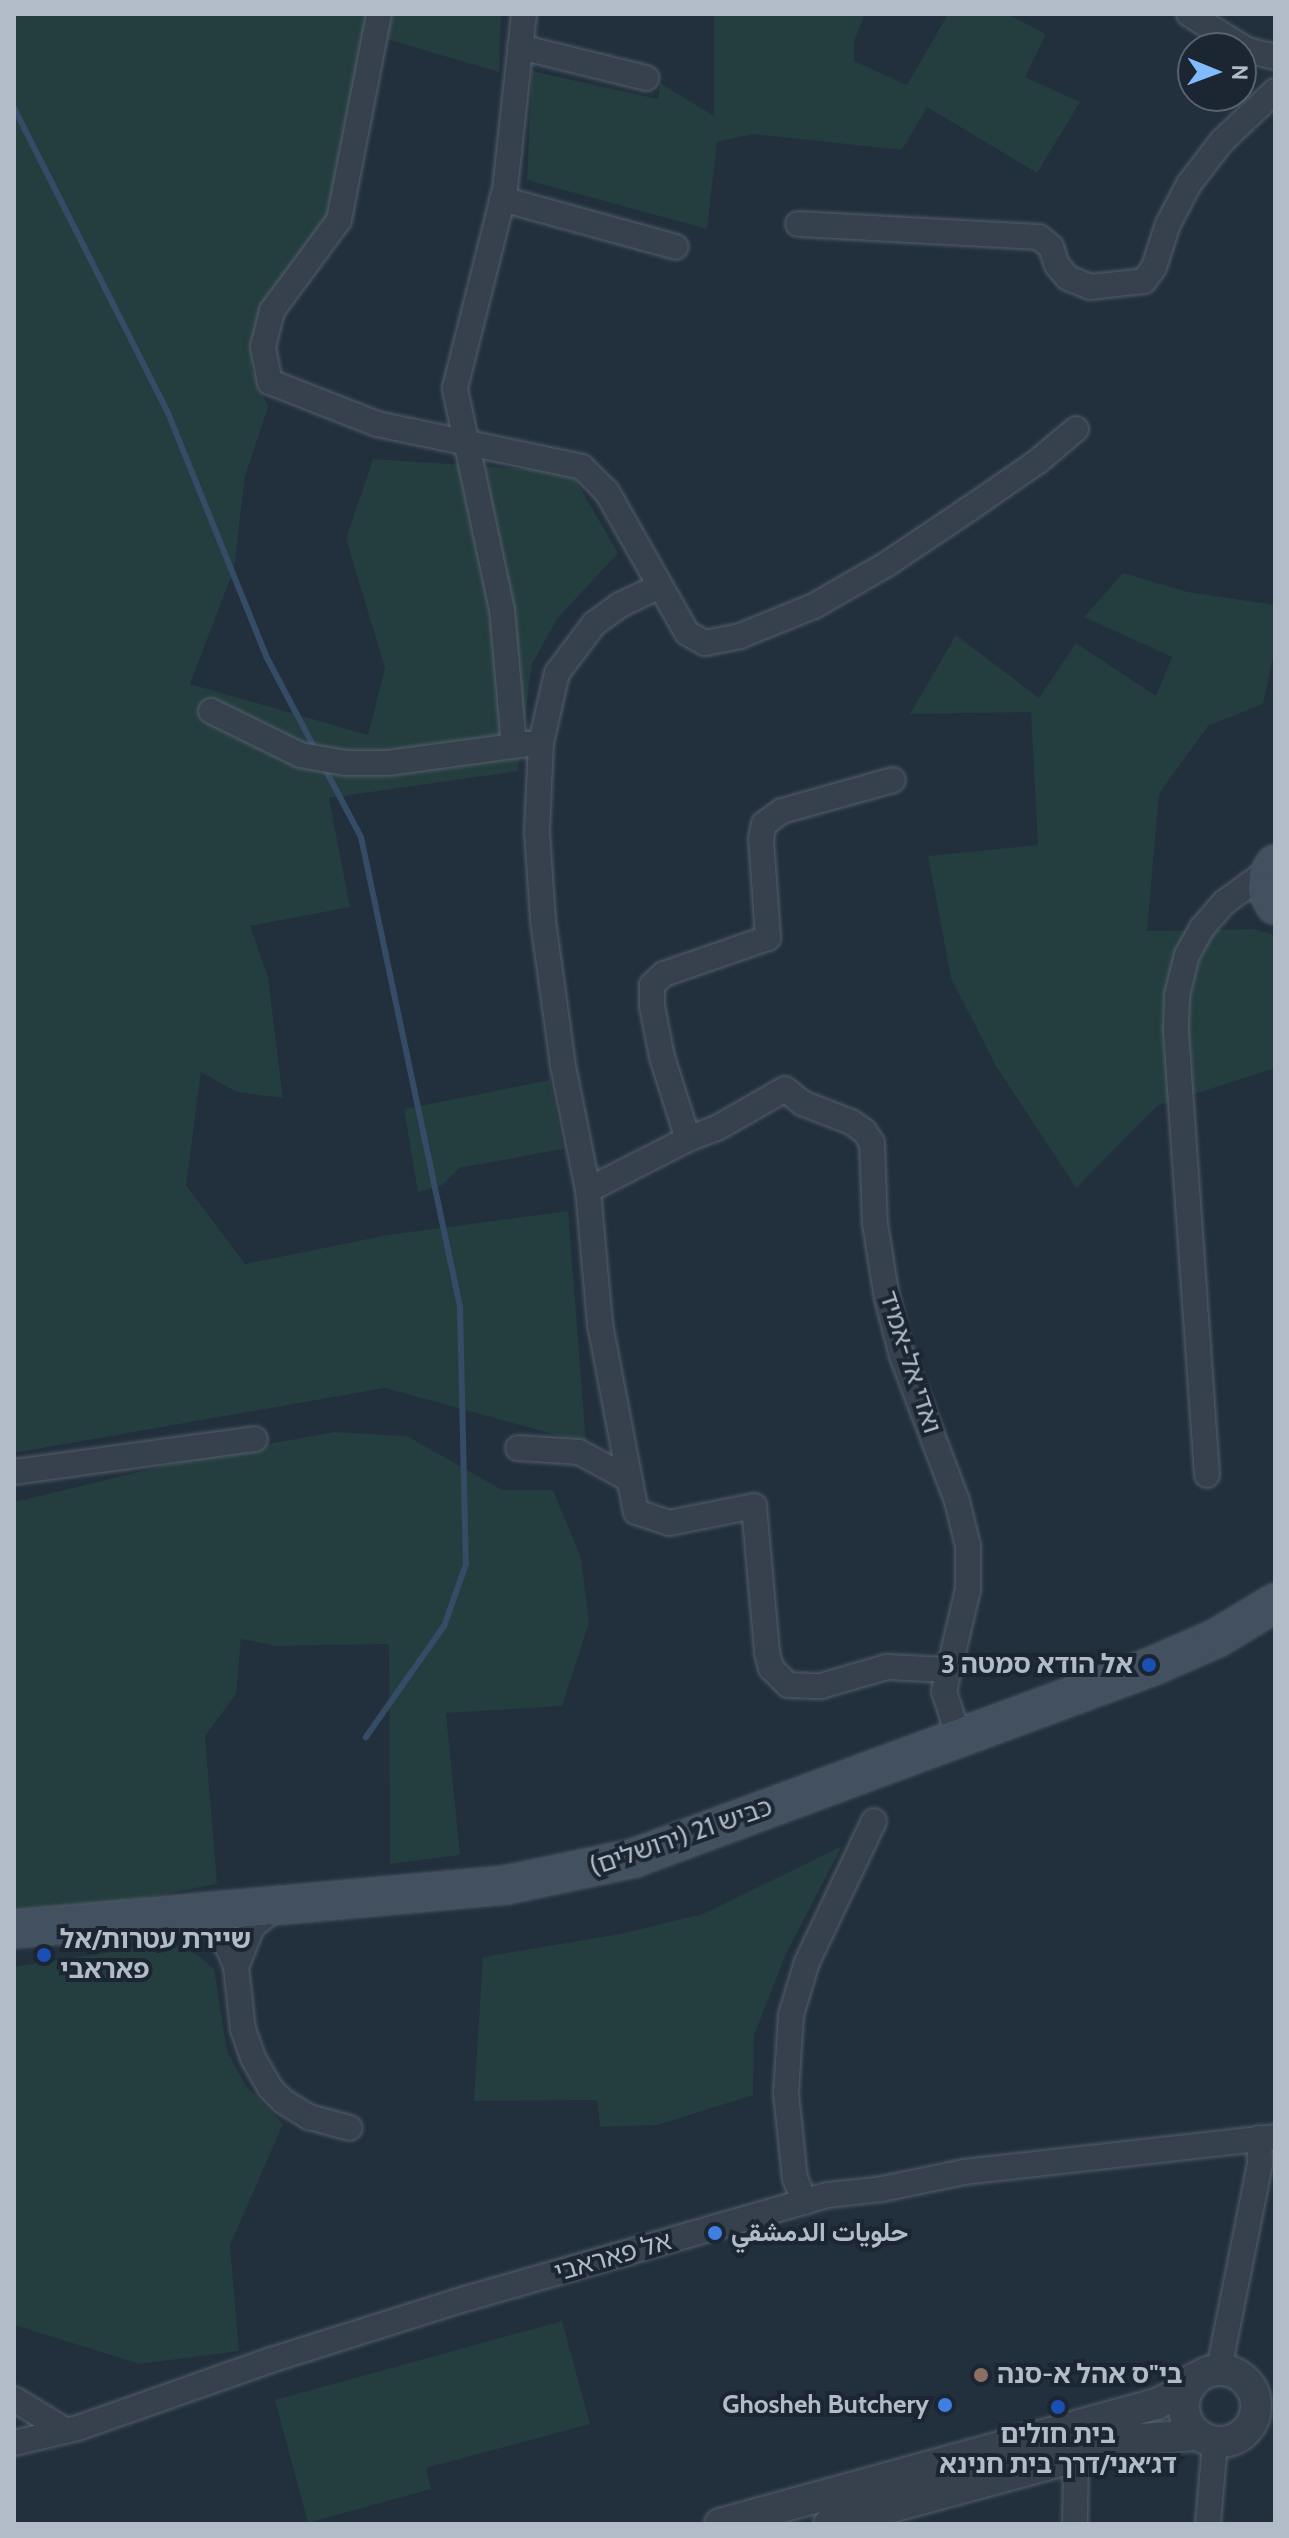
<!DOCTYPE html>
<meta charset="utf-8">
<style>
body{margin:0}
#map{position:relative;width:1289px;height:2538px;overflow:hidden;background:#222f3d;font-family:Cabin,Vazirmatn,"Noto Sans Hebrew",sans-serif}
div>[style]{position:absolute}
.green>*{inset:0;background:#243d3e}
.stream>*{height:6px;margin:-3px;padding:0 3px;transform-origin:3px;border-radius:3px;background:#344c65}
.roads{filter:drop-shadow(0 0 2px #545f6b) drop-shadow(0 0 2px #545f6b)}
.minor>*{height:24px;margin:-12px;padding:0 12px;transform-origin:12px;border-radius:12px;background:#36414d}
.tertiary>*{height:30px;margin:-15px;padding:0 15px;transform-origin:15px;border-radius:15px;background:#36414d}
.tertiary>.ring{margin:-15px;padding:0;box-sizing:content-box;background:none;border:30px solid #36414d;border-radius:50%}
.secondary>*{height:36px;margin:-18px;padding:0 18px;transform-origin:18px;border-radius:18px;background:#435060}
.dots>*{width:22px;height:22px;translate:-50% -50%;box-sizing:border-box;border:4px solid #1b2632;border-radius:50%}
span{translate:-50% -50%;white-space:nowrap;text-align:center;line-height:1.15;-webkit-text-stroke:8px #1b2632;paint-order:stroke}
.street-label{font-size:26px;color:#b1bcc8}
.poi-label{font-size:26px;color:#b1bcc8;font-weight:700}
.right{translate:-100% -50%;text-align:right}
.left{translate:0 -50%;text-align:left}
.frame{position:absolute;inset:0;border:16px solid #b1bcc8;pointer-events:none}
.north{position:absolute;left:1177px;top:32px;width:80px;height:80px;box-sizing:border-box;background:#1b2632;border:2px solid #57626e;border-radius:50%;rotate:91deg;font-size:22px;font-weight:700;line-height:32px;text-align:center;color:#b1bcc8}
.north::after{content:'';display:block;margin:auto;width:28px;height:36px;background:#82bbfd;clip-path:polygon(50% 0,100% 100%,50% 72%,0 100%)}
</style>
<div id="map">
<div class="green">
<div style="clip-path:polygon(14px 14px,501px 14px,499px 72px,369px 34px,333px 218px,261px 312px,251px 367px,268px 407px,245px 476px,234px 569px,190px 684px,368px 735px,385px 668px,346px 539px,373px 459px,571px 472px,618px 553px,557px 619px,532px 664px,518px 771px,329px 798px,350px 907px,250px 926px,268px 977px,283px 1098px,237px 1092px,201px 1072px,186px 1185px,245px 1264px,387px 1235px,568px 1211px,586px 1443px,385px 1388px,14px 1453px)"></div>
<div style="clip-path:polygon(714px 14px,865px 14px,854px 41px,854px 61px,907px 85px,948px 14px,1007px 14px,1046px 34px,1025px 77px,1080px 102px,1037px 173px,927px 107px,902px 150px,752px 134px,717px 142px,707px 229px,527px 180px,532px 71px,658px 99px,660px 83px,714px 116px)"></div>
<div style="clip-path:polygon(1123px 573px,1188px 592px,1275px 605px,1275px 649px,1263px 704px,1208px 726px,1159px 794px,1147px 931px,1254px 929px,1272px 934px,1275px 938px,1275px 1068px,1157px 1106px,1076px 1188px,996px 1066px,951px 978px,928px 856px,1038px 845px,1031px 712px,910px 714px,956px 635px,1039px 698px,1076px 643px,1156px 696px,1172px 657px,1084px 617px)"></div>
<div style="clip-path:polygon(550px 1080px,563px 1149px,459px 1168px,442px 1185px,418px 1192px,404px 1109px)"></div>
<div style="clip-path:polygon(335px 1432px,407px 1436px,502px 1490px,553px 1490px,581px 1558px,589px 1623px,562px 1706px,446px 1713px,460px 1855px,390px 1864px,389px 1644px,276px 1646px,241px 1639px,236px 1694px,205px 1736px,217px 1884px,14px 1922px,14px 1502px,223px 1452px)"></div>
<div style="clip-path:polygon(842px 1846px,786px 1954px,754px 2035px,753px 2095px,658px 2125px,600px 2127px,597px 2100px,474px 2101px,483px 1957px,620px 1934px,703px 1914px)"></div>
<div style="clip-path:polygon(169px 1943px,196px 1954px,214px 1969px,227px 2051px,246px 2086px,283px 2124px,230px 2245px,239px 2351px,140px 2364px,14px 2325px,14px 1967px)"></div>
<div style="clip-path:polygon(562px 2321px,590px 2424px,426px 2468px,431px 2489px,308px 2523px,275px 2400px)"></div>
</div>
<div class="stream">
<div style="left:14px;top:108px;width:342px;rotate:63.2deg"></div>
<div style="left:168px;top:413px;width:262px;rotate:68deg"></div>
<div style="left:266px;top:656px;width:107px;rotate:62.2deg"></div>
<div style="left:323px;top:765px;width:81px;rotate:62.2deg"></div>
<div style="left:361px;top:837px;width:480px;rotate:78.1deg"></div>
<div style="left:460px;top:1307px;width:257px;rotate:88.7deg"></div>
<div style="left:466px;top:1564px;width:66px;rotate:109.5deg"></div>
<div style="left:444px;top:1626px;width:136px;rotate:125.1deg"></div>
</div>
<div class="roads">
<div class="minor">
<div style="left:379px;top:14px;width:210px;rotate:101deg"></div>
<div style="left:339px;top:220px;width:113px;rotate:126.4deg"></div>
<div style="left:272px;top:311px;width:37px;rotate:104deg"></div>
<div style="left:263px;top:347px;width:36px;rotate:79deg"></div>
<div style="left:270px;top:382px;width:115px;rotate:21.4deg"></div>
<div style="left:377px;top:424px;width:209px;rotate:11.8deg"></div>
<div style="left:582px;top:467px;width:35px;rotate:45deg"></div>
<div style="left:607px;top:492px;width:162px;rotate:60.4deg"></div>
<div style="left:687px;top:633px;width:21px;rotate:29deg"></div>
<div style="left:705px;top:643px;width:36px;rotate:-11deg"></div>
<div style="left:740px;top:636px;width:80px;rotate:-22.1deg"></div>
<div style="left:814px;top:606px;width:84px;rotate:-29.9deg"></div>
<div style="left:887px;top:564px;width:99px;rotate:-33.9deg"></div>
<div style="left:969px;top:509px;width:83px;rotate:-34.7deg"></div>
<div style="left:1037px;top:462px;width:51px;rotate:-40.2deg"></div>
<div style="left:1189px;top:14px;width:68px;rotate:31.8deg"></div>
<div style="left:1247px;top:50px;width:29px;rotate:14deg"></div>
<div style="left:520px;top:47px;width:130px;rotate:13.8deg"></div>
<div style="left:502px;top:199px;width:180px;rotate:15.4deg"></div>
<div style="left:798px;top:224px;width:241px;rotate:3.1deg"></div>
<div style="left:1039px;top:237px;width:16px;rotate:40deg"></div>
<div style="left:1051px;top:247px;width:19px;rotate:72deg"></div>
<div style="left:1057px;top:265px;width:17px;rotate:50deg"></div>
<div style="left:1068px;top:278px;width:24px;rotate:22deg"></div>
<div style="left:1090px;top:287px;width:54px;rotate:-6.3deg"></div>
<div style="left:1144px;top:281px;width:17px;rotate:-54deg"></div>
<div style="left:1154px;top:267px;width:45px;rotate:-72deg"></div>
<div style="left:1168px;top:224px;width:45px;rotate:-62.3deg"></div>
<div style="left:1189px;top:184px;width:54px;rotate:-52.5deg"></div>
<div style="left:1222px;top:141px;width:73px;rotate:-43.3deg"></div>
<div style="left:658px;top:587px;width:42px;rotate:154.7deg"></div>
<div style="left:620px;top:605px;width:32px;rotate:144deg"></div>
<div style="left:594px;top:624px;width:61px;rotate:127.1deg"></div>
<div style="left:557px;top:673px;width:72px;rotate:102.9deg"></div>
<div style="left:541px;top:743px;width:89px;rotate:92.6deg"></div>
<div style="left:537px;top:832px;width:89px;rotate:86.1deg"></div>
<div style="left:543px;top:921px;width:146px;rotate:82.1deg"></div>
<div style="left:563px;top:1066px;width:126px;rotate:78.6deg"></div>
<div style="left:588px;top:1190px;width:135px;rotate:84.9deg"></div>
<div style="left:600px;top:1324px;width:191px;rotate:79.2deg"></div>
<div style="left:636px;top:1512px;width:35px;rotate:18deg"></div>
<div style="left:669px;top:1523px;width:87px;rotate:-11.3deg"></div>
<div style="left:754px;top:1506px;width:148px;rotate:84.9deg"></div>
<div style="left:767px;top:1653px;width:16px;rotate:75deg"></div>
<div style="left:771px;top:1668px;width:24px;rotate:45deg"></div>
<div style="left:788px;top:1685px;width:33px;rotate:2deg"></div>
<div style="left:821px;top:1686px;width:69px;rotate:-16.1deg"></div>
<div style="left:887px;top:1667px;width:60px;rotate:2.9deg"></div>
<div style="left:211px;top:711px;width:99px;rotate:26.3deg"></div>
<div style="left:300px;top:755px;width:47px;rotate:9.9deg"></div>
<div style="left:346px;top:763px;width:42px"></div>
<div style="left:388px;top:763px;width:142px;rotate:-7.7deg"></div>
<div style="left:514px;top:746px;width:137px;rotate:-95deg"></div>
<div style="left:502px;top:610px;width:227px;rotate:-102deg"></div>
<div style="left:455px;top:388px;width:205px;rotate:-75.9deg"></div>
<div style="left:505px;top:189px;width:176px;rotate:-83.8deg"></div>
<div style="left:688px;top:1139px;width:31px;rotate:-21deg"></div>
<div style="left:717px;top:1128px;width:78px;rotate:-29.8deg"></div>
<div style="left:785px;top:1089px;width:22px;rotate:39deg"></div>
<div style="left:802px;top:1103px;width:53px;rotate:21.2deg"></div>
<div style="left:851px;top:1122px;width:16px;rotate:35deg"></div>
<div style="left:864px;top:1131px;width:14px;rotate:56deg"></div>
<div style="left:872px;top:1143px;width:81px;rotate:87.9deg"></div>
<div style="left:875px;top:1224px;width:75px;rotate:80.8deg"></div>
<div style="left:887px;top:1298px;width:60px;rotate:75.5deg"></div>
<div style="left:902px;top:1356px;width:155px;rotate:69.2deg"></div>
<div style="left:957px;top:1501px;width:46px;rotate:76.3deg"></div>
<div style="left:968px;top:1546px;width:43px;rotate:90deg"></div>
<div style="left:968px;top:1589px;width:105px;rotate:103.2deg"></div>
<div style="left:944px;top:1691px;width:49px;rotate:72.3deg"></div>
<div style="left:588px;top:1190px;width:112px;rotate:-27deg"></div>
<div style="left:688px;top:1139px;width:86px;rotate:-107.6deg"></div>
<div style="left:662px;top:1057px;width:52px;rotate:-101.1deg"></div>
<div style="left:652px;top:1006px;width:21px;rotate:-90deg"></div>
<div style="left:652px;top:985px;width:16px;rotate:-43deg"></div>
<div style="left:664px;top:974px;width:110px;rotate:-19.1deg"></div>
<div style="left:768px;top:938px;width:99px;rotate:-94deg"></div>
<div style="left:761px;top:839px;width:15px;rotate:-79deg"></div>
<div style="left:764px;top:824px;width:22px;rotate:-36deg"></div>
<div style="left:782px;top:811px;width:115px;rotate:-15.6deg"></div>
<div style="left:518px;top:1448px;width:61px;rotate:3.8deg"></div>
<div style="left:579px;top:1452px;width:57px;rotate:28.4deg"></div>
<div style="left:14px;top:1472px;width:243px;rotate:-7.8deg"></div>
<div style="left:1207px;top:1475px;width:448px;rotate:-94deg"></div>
<div style="left:1176px;top:1028px;width:33px;rotate:-88deg"></div>
<div style="left:1177px;top:995px;width:41px;rotate:-76deg"></div>
<div style="left:1187px;top:955px;width:31px;rotate:-61deg"></div>
<div style="left:1202px;top:928px;width:35px;rotate:-49deg"></div>
<div style="left:1225px;top:902px;width:59px;rotate:-36.1deg"></div>
<div style="left:192px;top:1914px;width:29px;rotate:34deg"></div>
<div style="left:216px;top:1930px;width:25px;rotate:56deg"></div>
<div style="left:230px;top:1951px;width:17px;rotate:69deg"></div>
<div style="left:236px;top:1967px;width:62px;rotate:83.6deg"></div>
<div style="left:243px;top:2029px;width:31px;rotate:71deg"></div>
<div style="left:253px;top:2058px;width:34px;rotate:60deg"></div>
<div style="left:270px;top:2088px;width:18px;rotate:45deg"></div>
<div style="left:283px;top:2101px;width:31px;rotate:32deg"></div>
<div style="left:309px;top:2117px;width:42px;rotate:15deg"></div>
<div style="left:236px;top:1967px;width:43px;rotate:-68.2deg"></div>
<div style="left:252px;top:1927px;width:33px;rotate:-40deg"></div>
<div style="left:805px;top:2202px;width:25px;rotate:-113deg"></div>
<div style="left:795px;top:2179px;width:85px;rotate:-96deg"></div>
<div style="left:786px;top:2094px;width:79px;rotate:-86.4deg"></div>
<div style="left:791px;top:2015px;width:55px;rotate:-73.2deg"></div>
<div style="left:807px;top:1962px;width:156px;rotate:-64.6deg"></div>
<div style="left:1219px;top:2369px;width:210px;rotate:-78.7deg"></div>
<div style="left:1260px;top:2163px;width:25px;rotate:-92deg"></div>
<div style="left:14px;top:2399px;width:61px;rotate:31.6deg"></div>
<div style="left:14px;top:2443px;width:66px;rotate:-13.2deg"></div>
<div style="left:78px;top:2428px;width:205px;rotate:-19.4deg"></div>
<div style="left:271px;top:2360px;width:203px;rotate:-17.5deg"></div>
<div style="left:465px;top:2299px;width:378px;rotate:-16deg"></div>
<div style="left:828px;top:2195px;width:54px;rotate:-6.3deg"></div>
<div style="left:882px;top:2189px;width:84px;rotate:-11.7deg"></div>
<div style="left:964px;top:2172px;width:313px;rotate:-6.4deg"></div>
<div style="left:1075px;top:2524px;width:67px;rotate:-89.1deg"></div>
<div style="left:1208px;top:2524px;width:82px;rotate:-85.1deg"></div>
</div>
<div class="tertiary">
<div class="ring" style="left:1184px;top:2370px;width:42px;height:42px"></div>
<div style="left:720px;top:2524px;width:454px;rotate:-15.4deg"></div>
<div style="left:1158px;top:2403px;width:21px;rotate:-25deg"></div>
<div style="left:1177px;top:2394px;width:24px;rotate:-42deg"></div>
<div style="left:829px;top:2524px;width:323px;rotate:-15.2deg"></div>
<div style="left:1141px;top:2439px;width:56px;rotate:-4.1deg"></div>
</div>
<div class="secondary">
<div style="left:1275px;top:864px;width:14px;rotate:120deg"></div>
<div style="left:1268px;top:876px;width:14px;rotate:94deg"></div>
<div style="left:1267px;top:890px;width:17px;rotate:62deg"></div>
<div style="left:14px;top:1929px;width:494px;rotate:-5.1deg"></div>
<div style="left:506px;top:1885px;width:131px;rotate:-11.9deg"></div>
<div style="left:634px;top:1858px;width:553px;rotate:-20.3deg"></div>
<div style="left:1153px;top:1666px;width:70px;rotate:-23.6deg"></div>
<div style="left:1217px;top:1638px;width:68px;rotate:-31.1deg"></div>
</div>
</div>
<div class="dots">
<div style="left:1149px;top:1665px;background:#1a4fb4"></div>
<div style="left:44px;top:1955px;background:#1a4fb4"></div>
<div style="left:715px;top:2233px;background:#3f7fe0"></div>
<div style="left:981px;top:2375px;background:#8d6e63"></div>
<div style="left:945px;top:2405px;background:#3f7fe0"></div>
<div style="left:1058px;top:2407px;background:#1a4fb4"></div>
</div>
<div class="street-label">
<span style="left:910px;top:1362px;rotate:72deg">ואדי אל-אמיד</span>
<span style="left:681px;top:1837px;rotate:-19deg">כביש 21 (ירושלים)</span>
<span style="left:613px;top:2257px;rotate:-16deg">אל פאראבי</span>
</div>
<div class="poi-label">
<span class="right" style="left:1133px;top:1665px">אל הודא סמטה 3</span>
<span class="left" style="left:60px;top:1955px">שיירת עטרות/אל<br>פאראבי</span>
<span class="left" style="left:731px;top:2233px">حلويات الدمشقي</span>
<span class="left" style="left:997px;top:2375px">בי"ס אהל א-סנה</span>
<span class="right" style="left:929px;top:2405px">Ghosheh Butchery</span>
<span style="left:1058px;top:2450px">בית חולים<br>דג׳אני/דרך בית חנינא</span>
</div>
<div class="frame"></div>
<div class="north">N</div>
</div>
